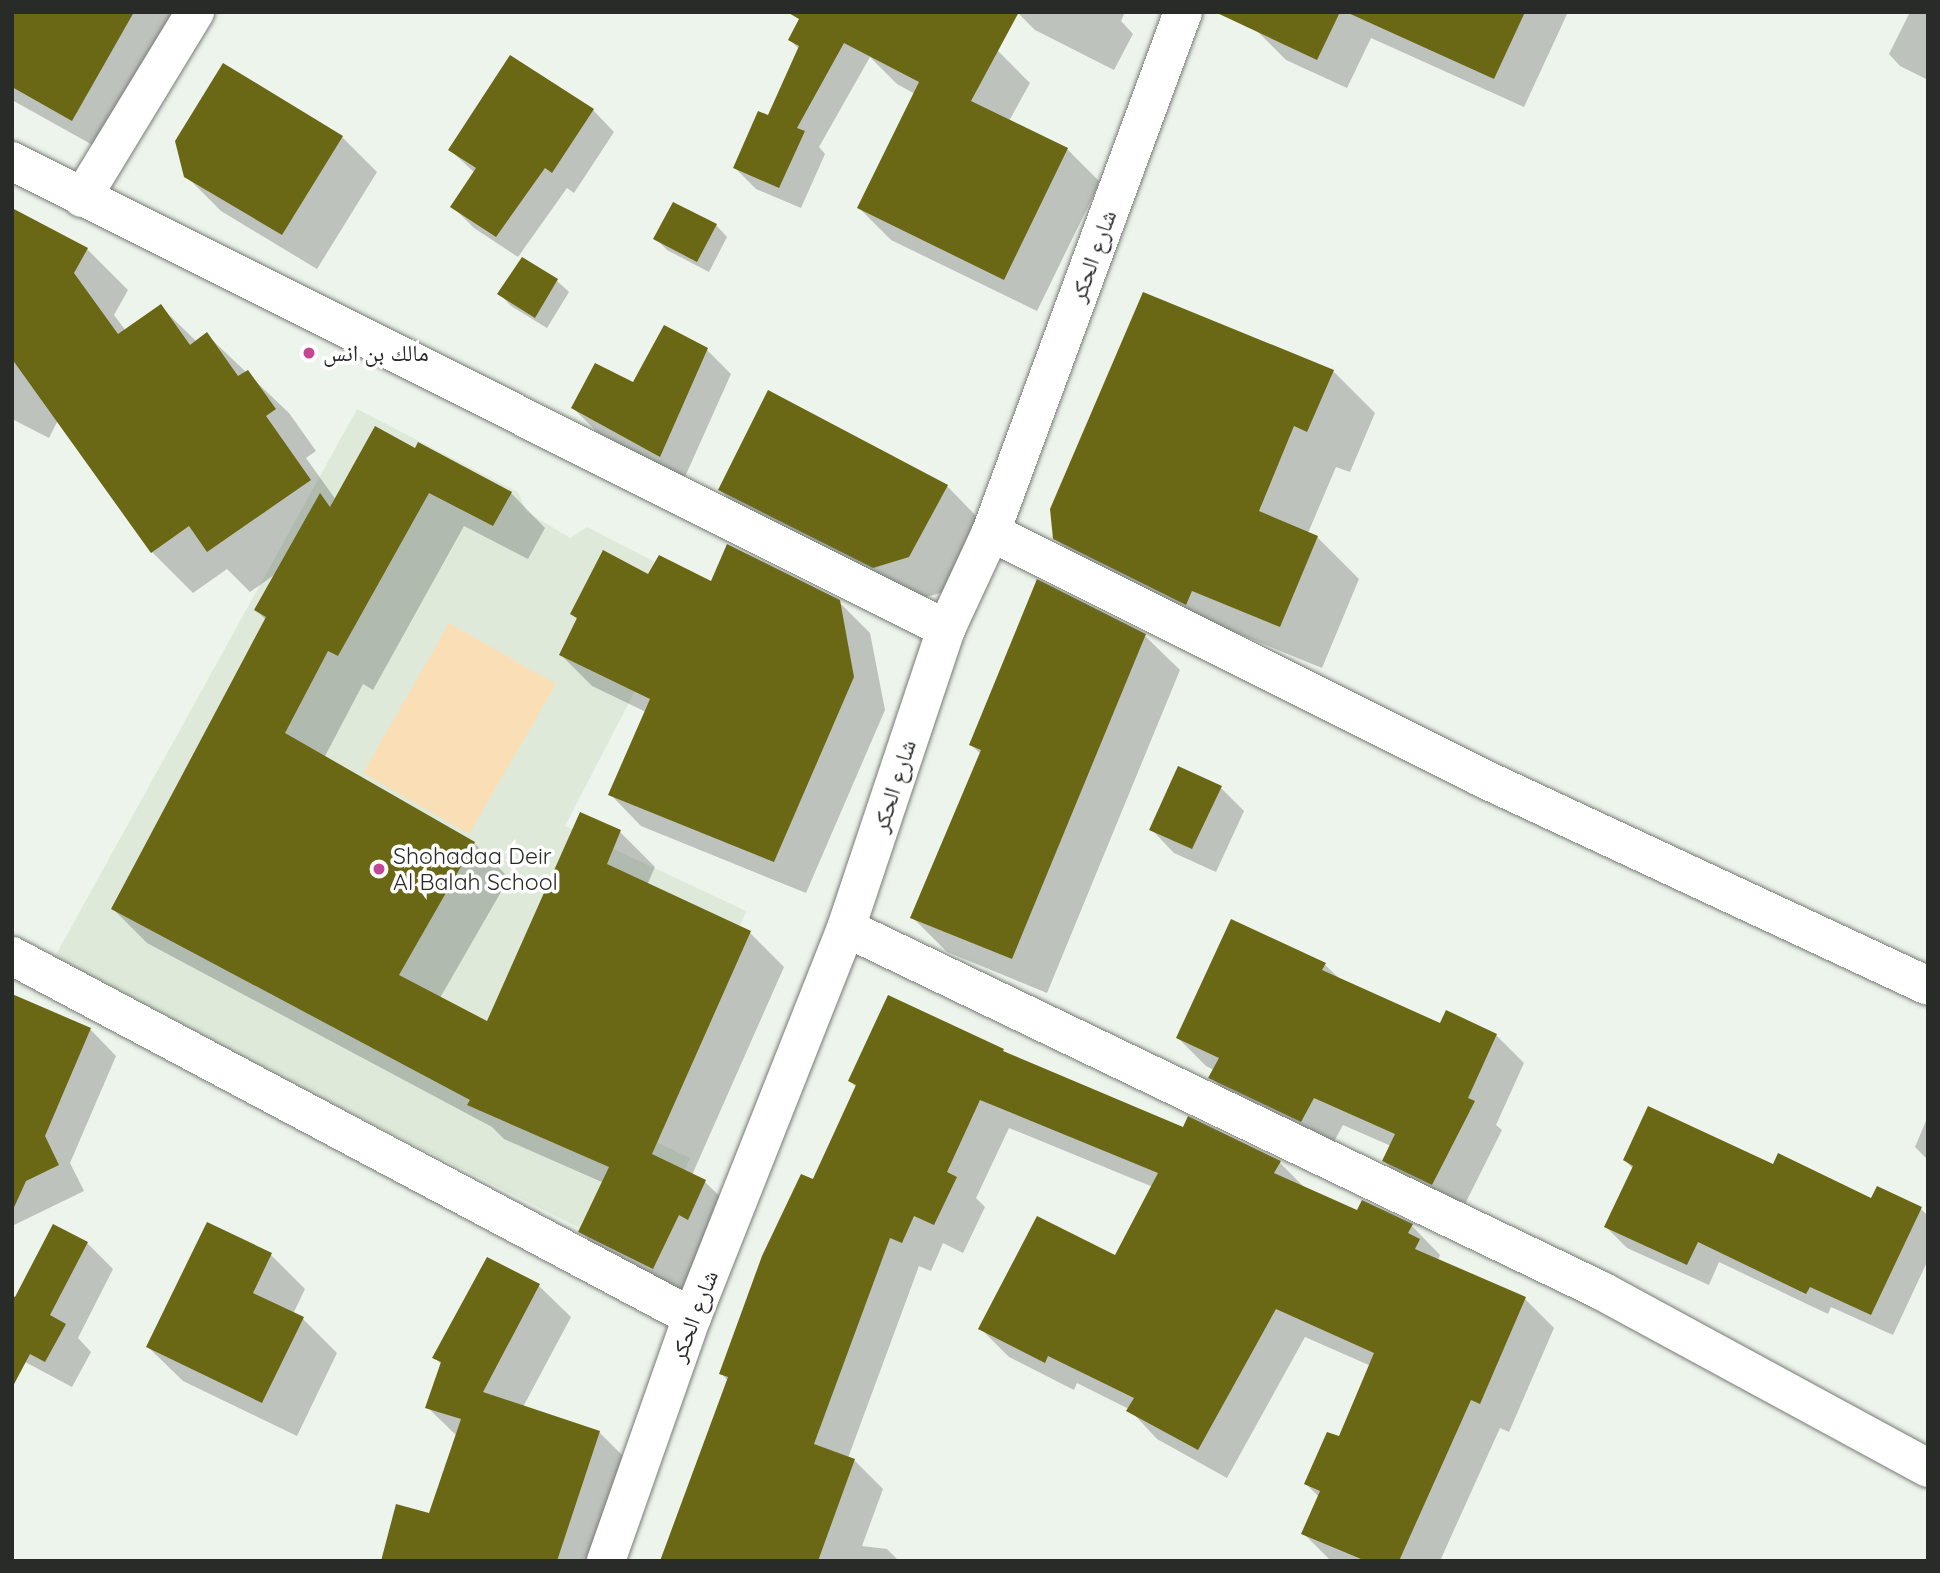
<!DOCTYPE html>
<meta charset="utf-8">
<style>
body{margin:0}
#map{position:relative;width:1940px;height:1573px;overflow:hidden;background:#edf4eb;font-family:Quicksand,"Noto Naskh Arabic",sans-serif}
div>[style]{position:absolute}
.built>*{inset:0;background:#dee9da}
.green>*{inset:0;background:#fadfb6}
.shadow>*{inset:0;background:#0003}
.building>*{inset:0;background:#6b6815}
.roads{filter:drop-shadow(0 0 2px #767c75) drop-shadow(0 0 2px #767c75)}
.minor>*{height:38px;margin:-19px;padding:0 19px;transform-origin:19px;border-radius:19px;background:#fff}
.dots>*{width:19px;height:19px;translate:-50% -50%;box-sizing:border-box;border:4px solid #fff;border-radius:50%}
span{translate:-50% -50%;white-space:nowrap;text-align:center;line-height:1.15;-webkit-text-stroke:7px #fff;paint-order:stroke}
.street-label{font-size:23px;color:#292b28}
.poi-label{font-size:23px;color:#292b28}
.left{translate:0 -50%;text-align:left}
.frame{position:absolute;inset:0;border:14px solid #292b28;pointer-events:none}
</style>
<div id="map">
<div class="built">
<div style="clip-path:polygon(357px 409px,518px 492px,526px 511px,570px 538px,587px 527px,692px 581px,565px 826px,746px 911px,654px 1141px,690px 1158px,645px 1261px,52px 962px)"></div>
</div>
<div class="green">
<div style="clip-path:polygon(449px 623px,556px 684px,469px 834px,363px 773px)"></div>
</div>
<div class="shadow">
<div style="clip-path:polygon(12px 12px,184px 12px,105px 152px,12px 100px)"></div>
<div style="clip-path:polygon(1017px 12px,1125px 12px,1121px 21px,1133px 34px,1114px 70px,1035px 30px)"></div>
<div style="clip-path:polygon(1265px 12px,1568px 12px,1524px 107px,1371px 38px,1347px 88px,1286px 60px,1256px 30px)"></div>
<div style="clip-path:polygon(1910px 12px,1928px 12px,1928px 80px,1900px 66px,1889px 54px)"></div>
<div style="clip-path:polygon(790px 40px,998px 51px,1030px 83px,1009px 121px,1067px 149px,1100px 182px,1037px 311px,891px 240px,859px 208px,915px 94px,897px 84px,870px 57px,819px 147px,825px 154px,801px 208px,756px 189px,735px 168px,768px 117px,800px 50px)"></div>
<div style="clip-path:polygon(593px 110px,614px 132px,574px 193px,567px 188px,518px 257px,474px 228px,452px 206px,475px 173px,450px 150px)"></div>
<div style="clip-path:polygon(342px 137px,377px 172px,317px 269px,221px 211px,186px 176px)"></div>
<div style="clip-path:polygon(12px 210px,87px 249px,128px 290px,114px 315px,126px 331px,161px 307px,197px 342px,207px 335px,289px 413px,316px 451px,306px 458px,336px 500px,416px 451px,511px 493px,545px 528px,528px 559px,464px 526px,373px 690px,363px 684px,324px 758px,474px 843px,509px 878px,440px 998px,488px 1024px,580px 814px,620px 832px,655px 867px,647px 885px,750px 933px,784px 967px,692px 1175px,705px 1182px,740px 1216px,687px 1302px,615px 1266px,580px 1231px,604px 1183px,504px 1139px,492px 1127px,147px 943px,113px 909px,266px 620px,256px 610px,277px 573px,250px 592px,227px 569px,193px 593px,152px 552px,58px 420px,49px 438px,12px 419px)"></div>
<div style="clip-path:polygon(716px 225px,727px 237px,709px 272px,667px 250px,655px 238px)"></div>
<div style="clip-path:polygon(557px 281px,569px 292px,547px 328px,511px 306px,500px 294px)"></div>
<div style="clip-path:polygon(665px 327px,707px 350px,731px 374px,684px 479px,597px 432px,573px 408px,634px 385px)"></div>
<div style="clip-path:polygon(1333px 371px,1375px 413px,1350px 472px,1336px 467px,1308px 533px,1317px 537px,1359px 579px,1322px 668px,1234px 632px,1228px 646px,1097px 580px,1055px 538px)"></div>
<div style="clip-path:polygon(947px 486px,981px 521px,944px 592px,909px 602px,755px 525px,720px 490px)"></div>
<div style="clip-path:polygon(649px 577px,839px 602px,870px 633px,885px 710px,806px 893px,641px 826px,610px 794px,646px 712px,592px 686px,561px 655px,578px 620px,572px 614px)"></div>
<div style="clip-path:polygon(1038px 582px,1145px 636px,1180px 670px,1047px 993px,947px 952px,912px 917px,981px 754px,971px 745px)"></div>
<div style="clip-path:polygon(1221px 788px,1244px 811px,1216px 872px,1174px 853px,1151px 829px)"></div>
<div style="clip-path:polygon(1324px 964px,1341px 980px,1441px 1025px,1496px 1035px,1524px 1063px,1496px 1125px,1502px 1130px,1461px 1212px,1412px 1189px,1384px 1161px,1391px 1146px,1343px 1125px,1330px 1149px,1239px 1105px,1211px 1077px,1214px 1070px,1206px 1066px,1178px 1038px)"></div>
<div style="clip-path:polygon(12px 996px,90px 1029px,116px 1056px,70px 1163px,84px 1191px,12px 1226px)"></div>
<div style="clip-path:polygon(888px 997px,1008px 1055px,1183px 1129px,1280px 1163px,1307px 1190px,1357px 1213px,1412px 1226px,1440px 1255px,1438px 1260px,1525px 1299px,1554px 1328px,1509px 1432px,1500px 1428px,1440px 1561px,1331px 1561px,1303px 1533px,1319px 1497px,1306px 1484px,1340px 1438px,1371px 1366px,1305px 1337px,1227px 1478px,1157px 1439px,1129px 1409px,1077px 1383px,1074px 1390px,1009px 1357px,980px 1328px,1116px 1258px,1153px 1187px,1009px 1128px,976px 1198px,985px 1207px,963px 1253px,943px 1243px,931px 1271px,919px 1266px,848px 1458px,854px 1460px,883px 1489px,862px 1546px,887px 1549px,899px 1561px,662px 1561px,728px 1381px,721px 1373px,856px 1087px,850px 1081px)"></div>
<div style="clip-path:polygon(1928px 1116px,1928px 1160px,1915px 1147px)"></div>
<div style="clip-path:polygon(1625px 1160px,1774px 1166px,1872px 1201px,1921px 1209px,1928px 1216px,1928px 1260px,1893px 1335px,1831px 1307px,1828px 1314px,1719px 1262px,1709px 1285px,1627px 1248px,1606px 1227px,1633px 1169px)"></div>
<div style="clip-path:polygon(87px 1243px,113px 1269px,78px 1338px,91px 1352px,72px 1387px,12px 1355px,15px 1299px)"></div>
<div style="clip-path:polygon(271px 1255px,305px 1289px,293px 1314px,303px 1319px,337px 1353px,297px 1436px,183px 1381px,148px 1347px)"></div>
<div style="clip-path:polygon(488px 1259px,539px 1286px,571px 1317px,523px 1407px,599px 1432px,631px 1464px,597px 1561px,383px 1561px,430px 1515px,457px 1436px,427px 1407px,442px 1365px,435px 1358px)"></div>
</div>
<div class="building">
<div style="clip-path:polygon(12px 12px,134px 12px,72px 121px,12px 87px)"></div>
<div style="clip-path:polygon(787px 12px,1019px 12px,971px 101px,1068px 148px,1004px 280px,857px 208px,919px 82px,844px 43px,797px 128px,805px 131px,779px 188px,733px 168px,758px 111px,768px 115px,799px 46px,788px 40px,799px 19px)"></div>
<div style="clip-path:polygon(1215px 12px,1340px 12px,1317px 60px)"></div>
<div style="clip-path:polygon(1346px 12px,1525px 12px,1494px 79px)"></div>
<div style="clip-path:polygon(510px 55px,594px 109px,552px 173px,545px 168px,496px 237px,450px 207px,476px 168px,448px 150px)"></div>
<div style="clip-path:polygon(223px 63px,343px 136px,282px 235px,184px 177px,175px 141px)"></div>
<div style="clip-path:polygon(673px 202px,717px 224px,697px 262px,653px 239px)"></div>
<div style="clip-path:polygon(12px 208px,88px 248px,74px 273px,118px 334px,161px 304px,190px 345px,207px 332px,238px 376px,248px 370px,276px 409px,266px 416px,311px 480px,207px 552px,189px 526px,151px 553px,12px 359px)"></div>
<div style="clip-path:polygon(522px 257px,558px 279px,535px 318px,497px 294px)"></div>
<div style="clip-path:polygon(1143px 292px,1334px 370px,1307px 432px,1294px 426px,1259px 511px,1318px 536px,1280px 627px,1192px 591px,1186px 605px,1053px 539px,1050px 509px)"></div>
<div style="clip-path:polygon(664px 325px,708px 348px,660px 457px,571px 408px,595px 363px,633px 382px)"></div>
<div style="clip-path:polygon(768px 390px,948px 485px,909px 557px,873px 568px,718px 490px)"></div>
<div style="clip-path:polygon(375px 426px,415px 448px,418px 442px,512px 492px,493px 526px,429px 493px,338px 656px,328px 651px,285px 733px,475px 842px,399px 975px,487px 1021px,580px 812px,621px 830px,607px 864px,751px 931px,652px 1154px,706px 1180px,688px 1220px,679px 1215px,653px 1269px,578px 1232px,609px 1167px,467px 1105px,470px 1100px,111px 909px,266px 617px,254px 610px,320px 493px,330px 507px)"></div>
<div style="clip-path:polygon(727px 544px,840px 600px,854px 677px,774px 862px,608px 795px,650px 699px,559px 655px,577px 618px,570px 614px,603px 550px,648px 574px,659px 555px,711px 581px)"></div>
<div style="clip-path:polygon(1037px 579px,1146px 634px,1012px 959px,910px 918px,981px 750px,969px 745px)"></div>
<div style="clip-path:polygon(1178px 766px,1222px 786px,1192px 849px,1149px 830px)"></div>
<div style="clip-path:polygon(1231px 919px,1326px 963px,1322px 970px,1440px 1023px,1446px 1010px,1497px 1034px,1468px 1098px,1475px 1101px,1432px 1185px,1382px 1161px,1395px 1134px,1314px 1098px,1301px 1122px,1208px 1078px,1219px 1058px,1176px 1038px)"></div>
<div style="clip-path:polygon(12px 994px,91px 1028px,45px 1136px,59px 1165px,26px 1181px,12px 1212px)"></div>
<div style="clip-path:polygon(888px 995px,1004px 1049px,1003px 1051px,1183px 1127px,1188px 1116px,1281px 1161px,1274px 1173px,1357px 1210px,1362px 1200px,1413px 1224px,1408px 1233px,1420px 1239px,1415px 1249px,1526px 1297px,1480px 1404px,1471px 1400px,1399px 1561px,1366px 1561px,1301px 1534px,1320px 1491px,1304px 1484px,1327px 1432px,1339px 1436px,1374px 1353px,1276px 1309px,1198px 1450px,1126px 1411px,1134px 1398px,1048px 1356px,1045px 1363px,978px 1329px,1037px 1216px,1115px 1255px,1158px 1173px,980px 1100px,947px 1172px,957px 1177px,934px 1225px,914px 1216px,902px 1243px,890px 1238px,814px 1444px,855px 1459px,818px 1561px,660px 1561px,728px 1377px,719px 1374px,762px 1256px,801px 1174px,813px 1179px,856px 1085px,848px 1081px)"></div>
<div style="clip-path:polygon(1648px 1106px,1773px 1164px,1778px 1153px,1871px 1198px,1877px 1186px,1922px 1207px,1871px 1315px,1810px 1287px,1806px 1294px,1698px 1242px,1687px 1265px,1604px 1227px,1633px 1166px,1623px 1160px)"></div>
<div style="clip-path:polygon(207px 1222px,272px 1253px,253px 1293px,304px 1317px,262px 1403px,146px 1347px)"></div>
<div style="clip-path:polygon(53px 1224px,88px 1242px,50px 1315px,66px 1324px,45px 1362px,30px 1354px,12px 1388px,12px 1295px,15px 1297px)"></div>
<div style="clip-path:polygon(487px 1257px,540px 1284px,483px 1392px,600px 1431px,557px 1561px,381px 1561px,396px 1504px,429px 1513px,461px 1419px,425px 1408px,441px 1362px,432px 1358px)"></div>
</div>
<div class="roads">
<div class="minor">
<div style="left:12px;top:161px;width:1045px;rotate:26.61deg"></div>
<div style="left:82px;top:198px;width:218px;rotate:-58.7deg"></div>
<div style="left:991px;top:532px;width:547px;rotate:26.61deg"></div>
<div style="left:1480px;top:777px;width:494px;rotate:25deg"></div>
<div style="left:846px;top:928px;width:839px;rotate:25.65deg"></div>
<div style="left:1602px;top:1291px;width:371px;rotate:28.5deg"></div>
<div style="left:12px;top:956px;width:770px;rotate:27.96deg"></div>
<div style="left:606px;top:1561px;width:259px;rotate:-70.6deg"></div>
<div style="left:692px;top:1317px;width:418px;rotate:-68.4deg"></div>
<div style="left:846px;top:928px;width:315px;rotate:-71.5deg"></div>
<div style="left:946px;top:629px;width:107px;rotate:-65.1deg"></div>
<div style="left:991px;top:532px;width:554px;rotate:-69.73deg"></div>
</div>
</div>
<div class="dots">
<div style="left:309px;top:353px;background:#c54693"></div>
<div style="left:379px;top:869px;background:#c54693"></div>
</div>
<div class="street-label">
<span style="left:1093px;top:256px;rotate:-70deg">شارع الحكر</span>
<span style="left:894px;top:786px;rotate:-72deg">شارع الحكر</span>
<span style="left:694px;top:1316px;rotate:-69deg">شارع الحكر</span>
</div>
<div class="poi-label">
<span class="left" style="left:323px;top:353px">مالك بن انس</span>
<span class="left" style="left:393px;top:869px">Shohadaa Deir<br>Al Balah School</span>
</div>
<div class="frame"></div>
</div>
